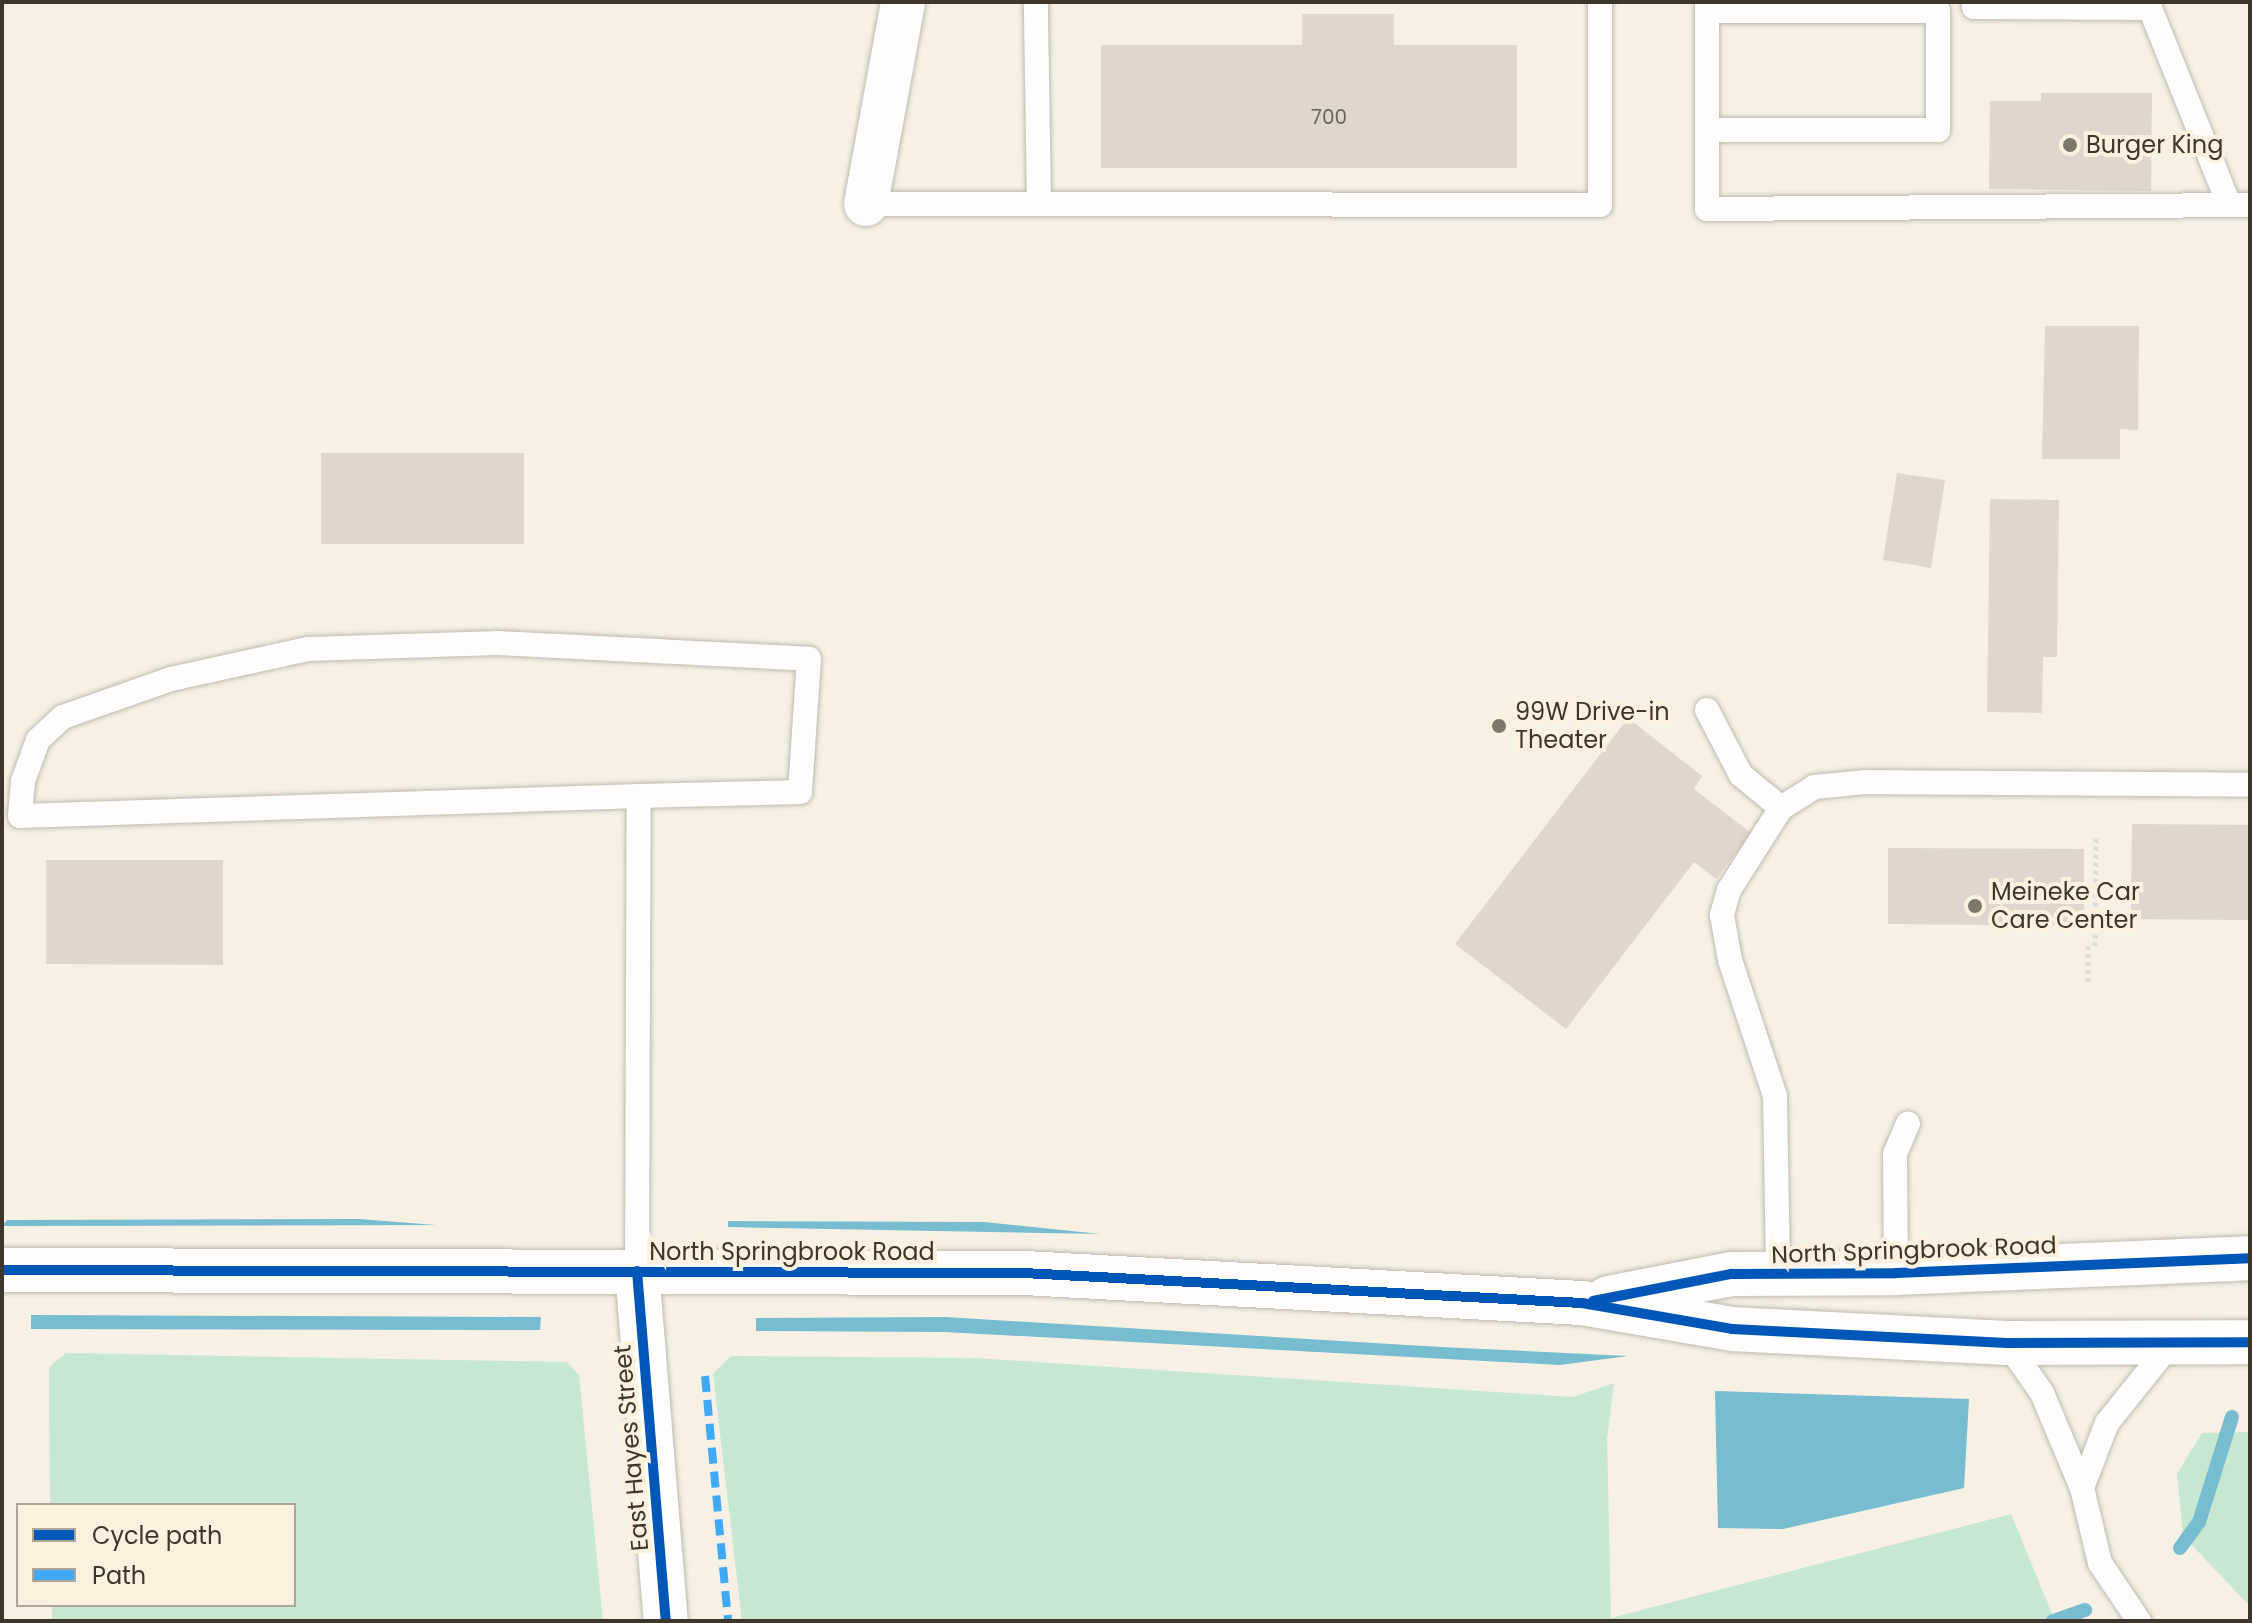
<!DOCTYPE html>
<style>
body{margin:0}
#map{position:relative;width:2252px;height:1623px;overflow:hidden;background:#f6f0e5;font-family:Poppins,sans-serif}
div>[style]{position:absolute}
.green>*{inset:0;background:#c6e7d1}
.water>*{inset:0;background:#78bccf}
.stream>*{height:14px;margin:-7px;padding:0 7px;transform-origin:7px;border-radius:7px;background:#78bccf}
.building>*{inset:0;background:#e0d6cd}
.path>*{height:5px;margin-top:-2.5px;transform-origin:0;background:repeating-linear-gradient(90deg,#dedcd8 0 4px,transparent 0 8px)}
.roads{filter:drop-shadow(0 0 2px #bfb9af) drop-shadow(0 0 2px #bfb9af)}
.lane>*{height:24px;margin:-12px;padding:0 12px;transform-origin:12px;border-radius:12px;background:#fefdfb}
.street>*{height:44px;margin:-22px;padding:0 22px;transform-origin:22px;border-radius:22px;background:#fefdfb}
.secondary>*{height:44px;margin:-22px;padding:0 22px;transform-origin:22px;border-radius:22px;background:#fefdfb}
.highway>*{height:44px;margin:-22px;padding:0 22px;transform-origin:22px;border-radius:22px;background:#fefdfb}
.quiet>*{height:8px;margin-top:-4px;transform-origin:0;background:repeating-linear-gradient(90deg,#3fa9f5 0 16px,transparent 0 24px)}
.cycleway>*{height:10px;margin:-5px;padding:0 5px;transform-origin:5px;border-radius:5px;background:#0057b8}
.dots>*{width:22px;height:22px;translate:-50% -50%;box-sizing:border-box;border:4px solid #fcf1df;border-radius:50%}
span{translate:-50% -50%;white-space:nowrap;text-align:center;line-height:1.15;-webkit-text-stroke:8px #fcf1df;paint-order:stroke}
.number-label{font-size:20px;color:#6a6257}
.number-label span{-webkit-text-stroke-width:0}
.poi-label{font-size:24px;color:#3e362b}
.left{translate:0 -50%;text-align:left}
.street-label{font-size:24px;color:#3e362b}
.frame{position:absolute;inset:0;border:4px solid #3e362b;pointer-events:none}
.legend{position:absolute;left:16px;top:1503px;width:280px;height:104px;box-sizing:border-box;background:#fcf1df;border:2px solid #b0a697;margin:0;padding:10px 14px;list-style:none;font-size:24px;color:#3e362b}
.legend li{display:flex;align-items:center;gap:16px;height:40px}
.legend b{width:40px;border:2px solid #b0a697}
</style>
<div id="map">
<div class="green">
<div style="clip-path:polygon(66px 1353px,567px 1362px,579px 1375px,603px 1621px,52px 1621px,52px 1605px,294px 1605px,294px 1505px,50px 1505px,49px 1367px)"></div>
<div style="clip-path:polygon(731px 1356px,974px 1358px,1573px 1397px,1614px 1383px,1607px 1439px,1611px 1618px,2011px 1514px,2055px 1621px,742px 1621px,713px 1374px)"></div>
<div style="clip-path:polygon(2250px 1432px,2250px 1606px,2183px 1536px,2177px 1474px,2202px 1433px)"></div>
</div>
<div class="water">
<div style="clip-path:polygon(359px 1219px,436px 1225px,2px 1226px,7px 1220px)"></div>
<div style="clip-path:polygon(728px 1221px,984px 1222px,1100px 1234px,728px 1227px)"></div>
<div style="clip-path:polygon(31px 1315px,541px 1317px,540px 1330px,31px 1329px)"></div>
<div style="clip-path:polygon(945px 1317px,1441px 1347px,1628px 1356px,1560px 1365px,944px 1332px,756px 1331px,756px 1318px)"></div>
<div style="clip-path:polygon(1715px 1391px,1969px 1399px,1964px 1488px,1783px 1529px,1718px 1528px)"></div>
</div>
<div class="stream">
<div style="left:2180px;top:1548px;width:32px;rotate:-54deg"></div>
<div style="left:2199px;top:1522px;width:110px;rotate:-72.6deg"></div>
<div style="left:2053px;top:1621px;width:34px;rotate:-19deg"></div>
</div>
<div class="building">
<div style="clip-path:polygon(1302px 14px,1394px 14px,1394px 45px,1517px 45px,1517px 168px,1101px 168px,1101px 45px,1302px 45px)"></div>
<div style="clip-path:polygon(2041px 93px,2152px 93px,2151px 191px,1989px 189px,1990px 101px,2041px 101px)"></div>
<div style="clip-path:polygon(2045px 326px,2139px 326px,2138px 430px,2120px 429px,2120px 459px,2042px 459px)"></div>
<div style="clip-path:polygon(321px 453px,524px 453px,524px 544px,321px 544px)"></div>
<div style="clip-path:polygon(1897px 473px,1945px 480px,1931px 568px,1883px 560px)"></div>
<div style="clip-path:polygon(1990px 499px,2059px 500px,2057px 657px,2043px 657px,2042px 713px,1987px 712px)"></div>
<div style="clip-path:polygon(1628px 718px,1702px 776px,1694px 789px,1751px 833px,1716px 879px,1694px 862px,1566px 1029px,1455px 944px)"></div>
<div style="clip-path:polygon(2132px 824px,2250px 825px,2250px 920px,2131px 919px)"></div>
<div style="clip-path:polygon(1888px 848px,2084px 849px,2084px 926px,1888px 924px)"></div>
<div style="clip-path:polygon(46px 860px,223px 860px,223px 965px,46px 964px)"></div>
</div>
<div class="path">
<div style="left:2088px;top:946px;width:38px;rotate:90deg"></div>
<div style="left:2095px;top:946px;width:109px;rotate:-89.5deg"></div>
</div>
<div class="roads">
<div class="lane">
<div style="left:1707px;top:2px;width:128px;rotate:90deg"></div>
<div style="left:1707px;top:130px;width:231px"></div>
<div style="left:1938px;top:130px;width:119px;rotate:-90deg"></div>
<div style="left:1938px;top:11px;width:231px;rotate:180deg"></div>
<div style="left:1974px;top:2px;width:5px;rotate:90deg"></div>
<div style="left:1974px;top:7px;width:176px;rotate:0.3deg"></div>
<div style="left:2150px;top:8px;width:212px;rotate:68.1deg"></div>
<div style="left:1707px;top:130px;width:79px;rotate:90deg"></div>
<div style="left:1707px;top:209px;width:543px;rotate:-0.42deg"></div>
<div style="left:866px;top:204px;width:173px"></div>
<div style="left:1039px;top:204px;width:202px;rotate:-90.9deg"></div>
<div style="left:1039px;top:204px;width:561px;rotate:0.1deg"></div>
<div style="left:1600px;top:205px;width:203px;rotate:-90deg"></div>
<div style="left:1707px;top:710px;width:73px;rotate:62.4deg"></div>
<div style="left:1741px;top:775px;width:52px;rotate:39.5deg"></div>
<div style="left:1781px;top:808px;width:97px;rotate:122.4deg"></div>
<div style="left:1729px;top:890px;width:26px;rotate:106deg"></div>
<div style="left:1722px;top:915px;width:46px;rotate:79.9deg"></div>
<div style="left:1730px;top:960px;width:143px;rotate:71.7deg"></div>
<div style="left:1775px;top:1096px;width:178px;rotate:89deg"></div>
<div style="left:1781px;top:808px;width:39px;rotate:-32deg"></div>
<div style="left:1814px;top:787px;width:52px;rotate:-5.5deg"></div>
<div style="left:1866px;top:782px;width:384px;rotate:0.4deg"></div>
<div style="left:637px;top:1271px;width:475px;rotate:-89.8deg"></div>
<div style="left:639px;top:796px;width:619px;rotate:178.15deg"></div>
<div style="left:20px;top:816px;width:35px;rotate:-85deg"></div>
<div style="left:23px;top:781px;width:44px;rotate:-69.9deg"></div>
<div style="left:38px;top:740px;width:34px;rotate:-43deg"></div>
<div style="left:63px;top:717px;width:114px;rotate:-19.4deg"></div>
<div style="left:171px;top:679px;width:140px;rotate:-12.4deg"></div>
<div style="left:308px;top:649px;width:190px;rotate:-1.8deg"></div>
<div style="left:498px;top:643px;width:311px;rotate:2.9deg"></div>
<div style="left:809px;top:659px;width:133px;rotate:93.9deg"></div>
<div style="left:800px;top:792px;width:161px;rotate:178.6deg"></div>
<div style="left:1896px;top:1273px;width:119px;rotate:-90.5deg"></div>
<div style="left:1895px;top:1154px;width:33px;rotate:-67deg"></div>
<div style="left:2007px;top:1343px;width:61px;rotate:55deg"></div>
<div style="left:2042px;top:1393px;width:103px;rotate:67.2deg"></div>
<div style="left:2082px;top:1488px;width:77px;rotate:76.5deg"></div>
<div style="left:2100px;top:1563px;width:70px;rotate:56.1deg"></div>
<div style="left:2082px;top:1488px;width:70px;rotate:-69deg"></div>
<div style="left:2107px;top:1423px;width:104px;rotate:-51.3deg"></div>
</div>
<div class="street">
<div style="left:866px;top:204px;width:205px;rotate:-79.6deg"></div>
</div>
<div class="secondary">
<div style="left:637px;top:1271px;width:351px;rotate:85.3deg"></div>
</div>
<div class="highway">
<div style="left:2px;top:1270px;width:1022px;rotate:0.17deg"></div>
<div style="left:1024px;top:1273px;width:559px;rotate:3.08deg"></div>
<div style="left:1582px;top:1303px;width:152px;rotate:9.8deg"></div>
<div style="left:1732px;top:1329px;width:275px;rotate:2.9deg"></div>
<div style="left:2007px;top:1343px;width:243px;rotate:-0.2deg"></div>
<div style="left:1608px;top:1298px;width:125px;rotate:-11deg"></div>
<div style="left:1731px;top:1274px;width:165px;rotate:-0.3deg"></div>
<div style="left:1896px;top:1273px;width:354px;rotate:-2.4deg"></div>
</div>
</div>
<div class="quiet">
<div style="left:705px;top:1376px;width:246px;rotate:84.6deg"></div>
</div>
<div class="cycleway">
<div style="left:2px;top:1270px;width:1022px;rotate:0.17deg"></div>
<div style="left:1024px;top:1273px;width:559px;rotate:3.08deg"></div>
<div style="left:1582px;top:1303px;width:152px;rotate:9.8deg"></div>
<div style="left:1732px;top:1329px;width:275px;rotate:2.9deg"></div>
<div style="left:2007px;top:1343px;width:243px;rotate:-0.2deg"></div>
<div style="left:637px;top:1271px;width:351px;rotate:85.3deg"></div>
<div style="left:1593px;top:1301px;width:141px;rotate:-11.1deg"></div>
<div style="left:1731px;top:1274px;width:165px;rotate:-0.3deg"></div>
<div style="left:1896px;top:1273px;width:354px;rotate:-2.4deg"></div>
</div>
<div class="dots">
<div style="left:2070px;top:145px;background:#7e776c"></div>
<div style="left:1499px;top:726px;background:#7e776c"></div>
<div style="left:1975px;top:906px;background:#7e776c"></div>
</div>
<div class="number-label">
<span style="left:1329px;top:117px">700</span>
</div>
<div class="poi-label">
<span class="left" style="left:2086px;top:145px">Burger King</span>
<span class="left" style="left:1515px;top:726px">99W Drive-in<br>Theater</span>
<span class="left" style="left:1991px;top:906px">Meineke Car<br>Care Center</span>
</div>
<div class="street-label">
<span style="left:1914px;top:1250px;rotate:-2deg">North Springbrook Road</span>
<span style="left:792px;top:1252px">North Springbrook Road</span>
<span style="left:631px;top:1448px;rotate:-95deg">East Hayes Street</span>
</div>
<div class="frame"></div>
<ul class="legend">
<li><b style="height:10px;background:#0057b8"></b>Cycle path</li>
<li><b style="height:10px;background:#3fa9f5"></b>Path</li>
</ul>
</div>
